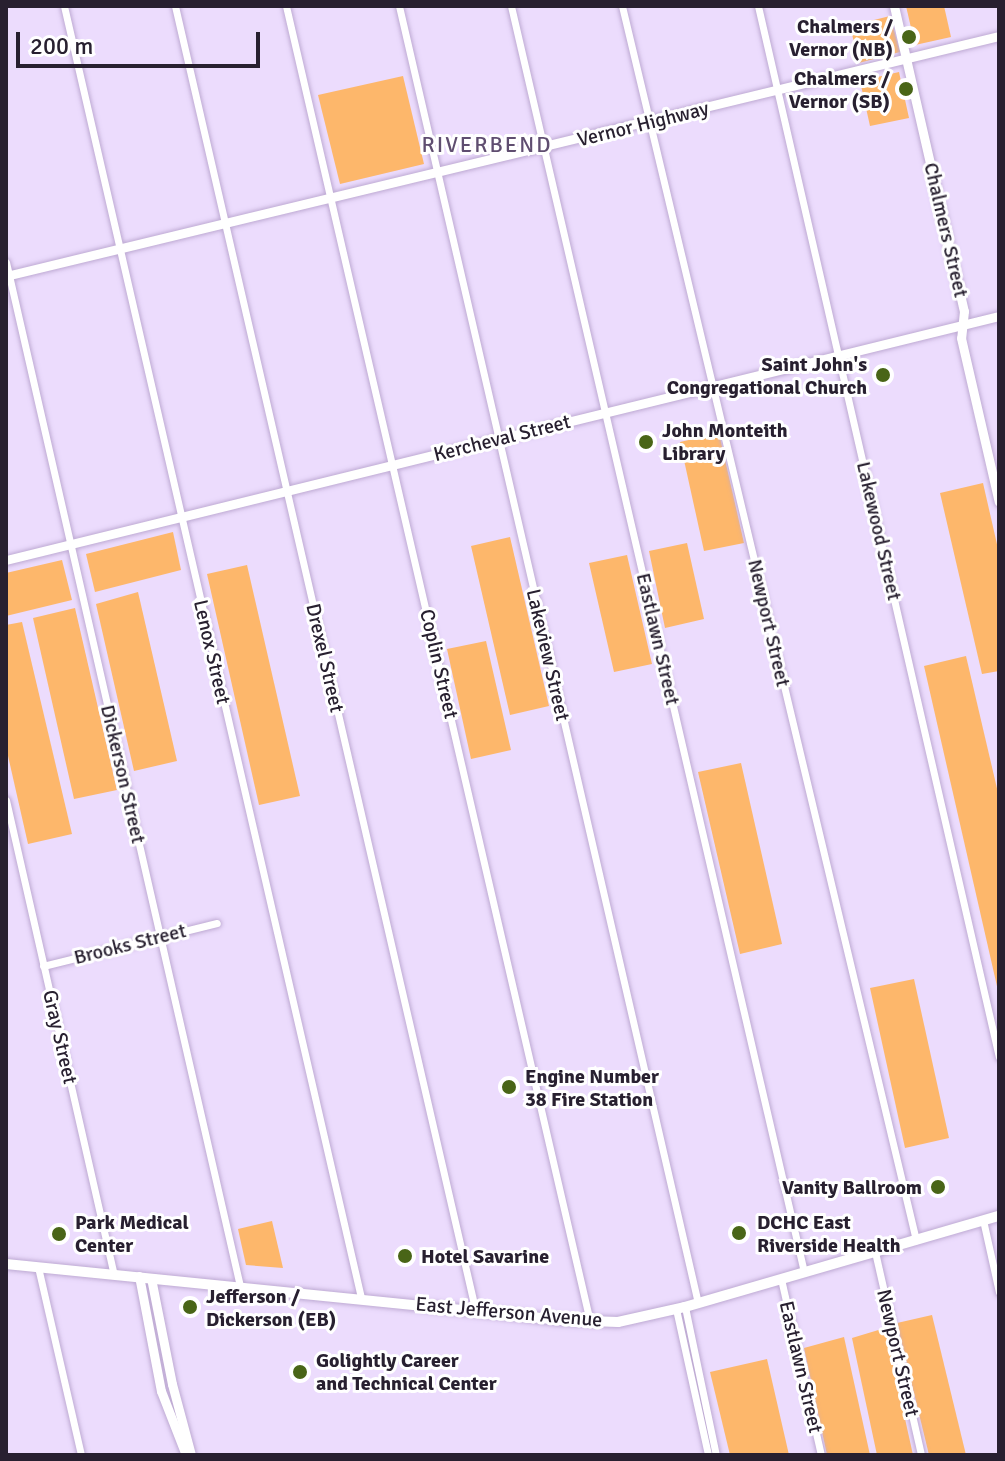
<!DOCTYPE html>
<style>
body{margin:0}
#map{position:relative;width:1005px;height:1461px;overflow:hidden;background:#ecdcfd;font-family:Signika,sans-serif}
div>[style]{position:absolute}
.green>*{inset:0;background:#fdb76b}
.roads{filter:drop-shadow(0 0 2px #beaad3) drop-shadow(0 0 2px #beaad3)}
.minor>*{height:7px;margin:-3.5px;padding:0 3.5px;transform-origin:3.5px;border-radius:3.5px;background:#fff}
.tertiary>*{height:9px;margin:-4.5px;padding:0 4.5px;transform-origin:4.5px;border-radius:4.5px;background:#fff}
.secondary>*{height:10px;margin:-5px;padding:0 5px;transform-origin:5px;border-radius:5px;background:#fff}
.dots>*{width:22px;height:22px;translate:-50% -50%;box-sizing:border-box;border:4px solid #fff;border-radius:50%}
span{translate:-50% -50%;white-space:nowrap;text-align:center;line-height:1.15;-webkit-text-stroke:6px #fff;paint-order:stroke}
.poi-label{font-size:20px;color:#282030;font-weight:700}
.right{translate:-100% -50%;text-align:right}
.left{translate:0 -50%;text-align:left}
.street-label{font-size:20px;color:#282030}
.neighbourhood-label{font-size:22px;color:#5f4d70;letter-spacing:2px}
.frame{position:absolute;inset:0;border:8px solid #282030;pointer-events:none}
.scale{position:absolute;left:16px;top:32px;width:244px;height:36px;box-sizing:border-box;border:4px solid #282030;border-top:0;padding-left:10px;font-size:24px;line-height:28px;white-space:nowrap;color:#282030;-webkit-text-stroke:6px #fff;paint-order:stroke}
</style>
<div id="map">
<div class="green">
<div style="clip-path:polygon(906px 6px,944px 6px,951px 37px,915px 45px)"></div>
<div style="clip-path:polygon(890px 16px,900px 52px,859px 63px,850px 26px)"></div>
<div style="clip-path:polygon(899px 72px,909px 118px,870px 126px,860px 81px)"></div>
<div style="clip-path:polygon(403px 76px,424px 164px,340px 184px,318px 95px)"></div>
<div style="clip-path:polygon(719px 433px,744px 543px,704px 551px,680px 442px)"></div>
<div style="clip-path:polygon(983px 483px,999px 553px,999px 671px,982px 674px,940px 493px)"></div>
<div style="clip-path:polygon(173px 532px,181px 570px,95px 592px,86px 554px)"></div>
<div style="clip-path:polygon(510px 537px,549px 706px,510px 715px,471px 546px)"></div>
<div style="clip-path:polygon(687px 543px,704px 619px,665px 628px,649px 551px)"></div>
<div style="clip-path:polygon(627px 555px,652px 664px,614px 672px,589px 563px)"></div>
<div style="clip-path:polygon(62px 560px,72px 600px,6px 616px,6px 573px)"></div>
<div style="clip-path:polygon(247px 565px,300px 796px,259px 805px,207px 574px)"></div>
<div style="clip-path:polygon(138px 592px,177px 761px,134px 771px,96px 604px)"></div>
<div style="clip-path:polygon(75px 608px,117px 790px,74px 799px,33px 618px)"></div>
<div style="clip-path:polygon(22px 622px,72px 834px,28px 844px,6px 747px,6px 625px)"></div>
<div style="clip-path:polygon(486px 641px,511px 750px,471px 759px,447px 649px)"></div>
<div style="clip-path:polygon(966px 656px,999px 797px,999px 995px,924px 666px)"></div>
<div style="clip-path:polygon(741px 763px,782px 944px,740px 954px,698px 772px)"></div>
<div style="clip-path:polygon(914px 979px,949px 1138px,905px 1148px,870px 988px)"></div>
<div style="clip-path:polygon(272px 1221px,283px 1268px,246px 1265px,238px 1229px)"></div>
<div style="clip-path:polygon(932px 1315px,966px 1455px,929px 1455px,897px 1323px)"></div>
<div style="clip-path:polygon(885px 1328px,913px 1455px,877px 1455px,852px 1338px)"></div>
<div style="clip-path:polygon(844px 1337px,870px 1455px,827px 1455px,804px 1348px)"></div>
<div style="clip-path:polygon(767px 1359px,789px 1455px,730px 1455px,710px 1372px)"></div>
</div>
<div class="roads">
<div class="minor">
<div style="left:64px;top:6px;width:1326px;rotate:77.05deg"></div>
<div style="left:175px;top:6px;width:1337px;rotate:77.03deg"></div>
<div style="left:286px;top:6px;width:1351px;rotate:76.99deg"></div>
<div style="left:399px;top:6px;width:1331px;rotate:77.02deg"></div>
<div style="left:511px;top:6px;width:1299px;rotate:76.97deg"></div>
<div style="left:622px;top:6px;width:1269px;rotate:76.6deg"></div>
<div style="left:758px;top:6px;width:1078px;rotate:77.09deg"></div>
<div style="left:6px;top:262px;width:1050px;rotate:77.13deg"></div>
<div style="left:6px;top:800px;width:486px;rotate:77.2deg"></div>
<div style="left:43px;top:966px;width:179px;rotate:-13.9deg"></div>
<div style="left:983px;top:1220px;width:74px;rotate:77.5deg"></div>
<div style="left:875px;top:1252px;width:208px;rotate:77.2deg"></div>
<div style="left:38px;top:1267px;width:193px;rotate:77.1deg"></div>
<div style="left:781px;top:1279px;width:180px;rotate:77.2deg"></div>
<div style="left:685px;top:1307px;width:151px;rotate:78.2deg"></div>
<div style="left:676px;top:1309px;width:149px;rotate:77.6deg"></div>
</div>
<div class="tertiary">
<div style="left:894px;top:6px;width:313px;rotate:77.1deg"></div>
<div style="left:964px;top:311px;width:27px;rotate:96deg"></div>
<div style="left:961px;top:338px;width:168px;rotate:77deg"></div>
<div style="left:6px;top:276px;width:1022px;rotate:-13.59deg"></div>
<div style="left:6px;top:560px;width:1023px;rotate:-13.81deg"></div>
<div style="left:139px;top:1276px;width:117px;rotate:79.2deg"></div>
<div style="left:161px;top:1391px;width:69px;rotate:68.7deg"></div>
<div style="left:151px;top:1278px;width:108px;rotate:78.8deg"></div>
<div style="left:172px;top:1384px;width:73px;rotate:75deg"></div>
</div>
<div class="secondary">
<div style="left:6px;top:1264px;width:558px;rotate:5.76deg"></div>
<div style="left:561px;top:1320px;width:57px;rotate:2deg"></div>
<div style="left:618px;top:1322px;width:69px;rotate:-12.6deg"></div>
<div style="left:685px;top:1307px;width:327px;rotate:-16.2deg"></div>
</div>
</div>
<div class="dots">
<div style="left:909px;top:37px;background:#496517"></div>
<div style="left:906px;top:89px;background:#496517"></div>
<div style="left:883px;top:375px;background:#496517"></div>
<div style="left:646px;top:442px;background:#496517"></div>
<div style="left:509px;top:1087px;background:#496517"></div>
<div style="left:938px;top:1187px;background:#496517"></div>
<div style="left:739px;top:1233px;background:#496517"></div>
<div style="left:59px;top:1234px;background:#496517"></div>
<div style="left:405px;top:1256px;background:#496517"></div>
<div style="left:190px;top:1307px;background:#496517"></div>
<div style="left:300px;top:1372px;background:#496517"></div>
</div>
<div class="poi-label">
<span class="right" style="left:893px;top:38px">Chalmers /<br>Vernor (NB)</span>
<span class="right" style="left:890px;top:90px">Chalmers /<br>Vernor (SB)</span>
<span class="right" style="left:867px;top:376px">Saint John's<br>Congregational Church</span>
<span class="left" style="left:662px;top:442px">John Monteith<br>Library</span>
<span class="left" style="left:525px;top:1088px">Engine Number<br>38 Fire Station</span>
<span class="right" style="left:922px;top:1187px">Vanity Ballroom</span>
<span class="left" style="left:75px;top:1234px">Park Medical<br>Center</span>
<span class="left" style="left:757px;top:1234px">DCHC East<br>Riverside Health</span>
<span class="left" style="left:421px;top:1256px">Hotel Savarine</span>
<span class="left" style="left:206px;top:1308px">Jefferson /<br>Dickerson (EB)</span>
<span class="left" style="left:316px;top:1372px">Golightly Career<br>and Technical Center</span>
</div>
<div class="street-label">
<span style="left:643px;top:124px;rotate:-14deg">Vernor Highway</span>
<span style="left:946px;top:230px;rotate:77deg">Chalmers Street</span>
<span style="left:502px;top:438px;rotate:-14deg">Kercheval Street</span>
<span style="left:879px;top:531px;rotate:77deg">Lakewood Street</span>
<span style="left:769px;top:623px;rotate:77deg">Newport Street</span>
<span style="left:658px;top:639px;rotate:77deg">Eastlawn Street</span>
<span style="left:212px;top:652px;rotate:77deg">Lenox Street</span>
<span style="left:548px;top:655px;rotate:77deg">Lakeview Street</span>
<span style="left:325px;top:658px;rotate:77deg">Drexel Street</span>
<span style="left:439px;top:664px;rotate:77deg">Coplin Street</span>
<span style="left:123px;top:774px;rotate:77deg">Dickerson Street</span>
<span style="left:130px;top:944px;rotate:-14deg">Brooks Street</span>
<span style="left:60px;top:1037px;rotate:77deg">Gray Street</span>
<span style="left:509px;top:1312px;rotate:5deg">East Jefferson Avenue</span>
<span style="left:898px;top:1353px;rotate:77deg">Newport Street</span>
<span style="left:801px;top:1367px;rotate:77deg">Eastlawn Street</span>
</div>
<div class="neighbourhood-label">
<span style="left:487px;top:145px">RIVERBEND</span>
</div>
<div class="frame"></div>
<div class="scale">200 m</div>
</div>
